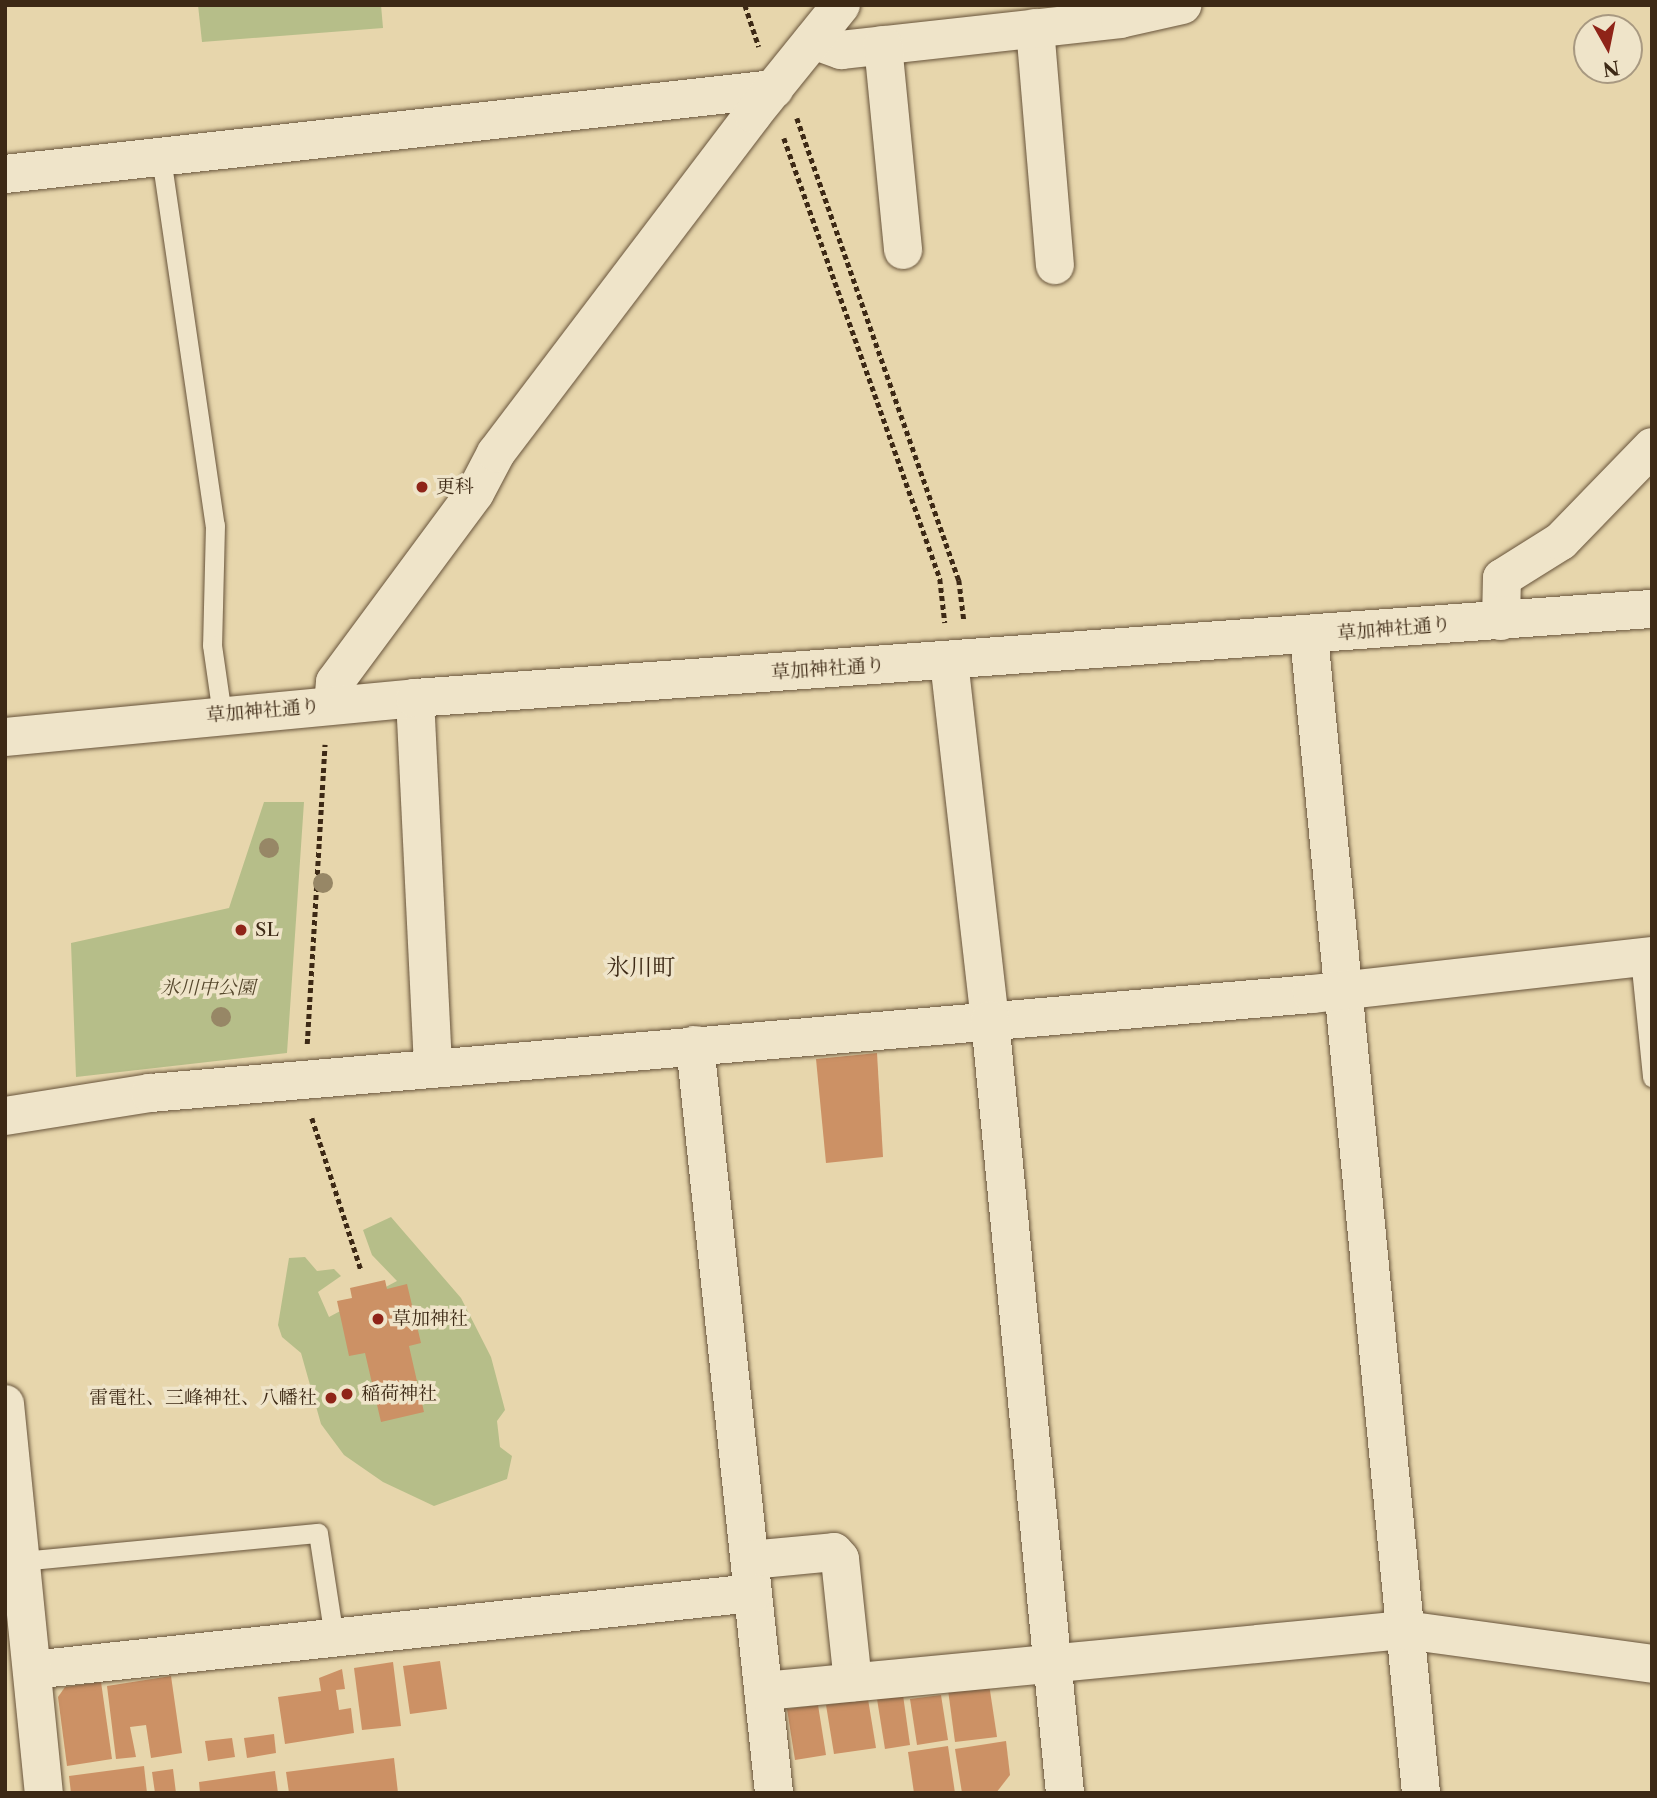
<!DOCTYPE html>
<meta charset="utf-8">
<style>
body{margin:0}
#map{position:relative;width:1657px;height:1798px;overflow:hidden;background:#e7d6ac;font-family:"Libre Caslon Text","Noto Serif JP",serif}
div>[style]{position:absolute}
.green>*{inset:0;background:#b6be89}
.building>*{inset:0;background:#cc9165}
.path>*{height:4.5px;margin-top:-2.25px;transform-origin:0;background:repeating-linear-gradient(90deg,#3d2915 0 5px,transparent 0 8.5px)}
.roads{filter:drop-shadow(0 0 2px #68543b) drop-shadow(0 0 2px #68543b)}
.service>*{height:19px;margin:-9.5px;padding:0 9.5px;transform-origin:9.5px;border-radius:9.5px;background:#efe4c9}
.minor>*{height:38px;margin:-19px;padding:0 19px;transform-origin:19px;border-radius:19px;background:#efe4c9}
.tertiary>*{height:38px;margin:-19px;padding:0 19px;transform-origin:19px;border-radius:19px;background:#efe4c9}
.trees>*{width:20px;height:20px;margin:-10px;border-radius:50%;background:#978766}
.dots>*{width:19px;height:19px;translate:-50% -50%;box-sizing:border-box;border:4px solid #efe4c9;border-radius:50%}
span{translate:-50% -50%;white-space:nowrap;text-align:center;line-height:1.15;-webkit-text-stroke:7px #efe4c9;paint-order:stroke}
.poi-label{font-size:19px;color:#3d2915}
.left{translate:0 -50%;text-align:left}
.right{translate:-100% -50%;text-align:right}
.street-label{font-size:19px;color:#3d2915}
.park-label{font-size:19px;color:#55472c;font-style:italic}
.quarter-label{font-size:23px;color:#3d2915}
.frame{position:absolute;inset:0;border:7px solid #3d2915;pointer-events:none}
.north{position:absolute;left:1573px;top:14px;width:70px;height:70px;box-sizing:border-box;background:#efe4c9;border:2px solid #a89981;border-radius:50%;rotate:171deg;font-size:19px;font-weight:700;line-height:28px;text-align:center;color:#3d2915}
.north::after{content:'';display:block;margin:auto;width:24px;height:32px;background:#8f2418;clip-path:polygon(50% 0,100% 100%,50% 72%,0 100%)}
</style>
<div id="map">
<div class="green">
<div style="clip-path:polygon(198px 5px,381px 5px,383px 28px,202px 42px)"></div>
<div style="clip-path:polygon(264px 802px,304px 802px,287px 1053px,76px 1077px,71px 943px,229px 908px)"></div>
<div style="clip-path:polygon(391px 1217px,461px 1298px,491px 1357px,505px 1410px,497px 1421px,500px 1447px,512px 1456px,507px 1479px,434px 1506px,383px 1482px,344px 1455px,321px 1424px,301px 1353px,282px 1337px,278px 1325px,289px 1258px,305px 1257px,317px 1271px,334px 1269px,341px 1276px,318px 1292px,329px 1317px,397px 1281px,372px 1255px,363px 1230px)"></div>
</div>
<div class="building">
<div style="clip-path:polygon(877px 1053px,883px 1157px,826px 1163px,816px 1059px)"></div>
<div style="clip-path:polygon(385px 1280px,387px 1289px,407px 1284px,421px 1343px,409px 1346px,424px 1412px,381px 1422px,365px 1353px,349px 1356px,337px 1301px,352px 1298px,350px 1288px)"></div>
<div style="clip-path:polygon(440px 1661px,447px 1709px,410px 1714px,403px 1666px)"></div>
<div style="clip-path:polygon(393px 1662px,401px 1726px,362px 1730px,354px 1668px)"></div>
<div style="clip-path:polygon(342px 1669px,345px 1689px,336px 1690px,339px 1710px,351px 1708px,354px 1733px,285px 1744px,278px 1697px,321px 1691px,319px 1678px)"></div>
<div style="clip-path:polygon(171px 1676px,182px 1753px,151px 1758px,146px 1725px,130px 1727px,136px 1757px,116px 1759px,107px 1686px)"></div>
<div style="clip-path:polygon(101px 1682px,112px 1759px,67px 1766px,58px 1697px,65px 1687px)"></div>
<div style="clip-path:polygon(989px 1684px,997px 1737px,955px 1742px,948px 1690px)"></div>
<div style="clip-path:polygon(903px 1695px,910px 1745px,885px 1749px,877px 1699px)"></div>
<div style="clip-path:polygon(941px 1695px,948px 1740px,917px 1745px,910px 1699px)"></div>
<div style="clip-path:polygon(868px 1699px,876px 1748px,834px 1754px,826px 1705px)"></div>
<div style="clip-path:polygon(818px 1705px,826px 1755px,795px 1760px,787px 1709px)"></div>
<div style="clip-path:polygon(274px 1734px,276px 1753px,247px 1758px,244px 1738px)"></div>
<div style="clip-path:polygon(232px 1738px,235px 1757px,208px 1761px,205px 1741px)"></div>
<div style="clip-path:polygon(1006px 1741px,1010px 1775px,996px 1793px,962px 1793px,955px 1749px)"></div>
<div style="clip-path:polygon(948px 1746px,955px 1793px,914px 1793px,908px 1752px)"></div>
<div style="clip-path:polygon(394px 1758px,398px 1793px,289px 1793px,286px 1772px)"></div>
<div style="clip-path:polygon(144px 1766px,147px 1793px,71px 1793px,69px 1776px)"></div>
<div style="clip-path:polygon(173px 1769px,176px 1793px,155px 1793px,152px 1772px)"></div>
<div style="clip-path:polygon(275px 1771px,278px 1793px,200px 1793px,199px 1782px)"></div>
</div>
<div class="path">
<div style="left:745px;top:5px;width:44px;rotate:71.6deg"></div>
<div style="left:797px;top:118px;width:490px;rotate:70.7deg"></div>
<div style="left:959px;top:580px;width:40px;rotate:82.9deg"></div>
<div style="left:784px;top:138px;width:468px;rotate:70.5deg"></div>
<div style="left:940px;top:579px;width:44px;rotate:83.5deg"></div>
<div style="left:307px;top:1044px;width:300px;rotate:-86.6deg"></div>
<div style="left:312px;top:1118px;width:160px;rotate:72.1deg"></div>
</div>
<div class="roads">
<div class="service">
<div style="left:161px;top:157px;width:372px;rotate:81.7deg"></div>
<div style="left:215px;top:525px;width:120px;rotate:91.4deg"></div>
<div style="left:212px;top:645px;width:70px;rotate:81.8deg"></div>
<div style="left:1640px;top:958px;width:120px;rotate:84.2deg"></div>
<div style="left:21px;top:1561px;width:298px;rotate:-5.4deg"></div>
<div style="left:318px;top:1533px;width:106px;rotate:81.3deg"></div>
</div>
<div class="minor">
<div style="left:1035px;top:28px;width:238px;rotate:85.2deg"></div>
<div style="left:813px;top:40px;width:30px;rotate:20deg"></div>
<div style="left:841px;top:50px;width:281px;rotate:-6.3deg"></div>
<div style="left:1120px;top:19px;width:64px;rotate:-12.7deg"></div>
<div style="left:883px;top:45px;width:206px;rotate:84.4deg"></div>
<div style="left:5px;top:174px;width:774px;rotate:-6.31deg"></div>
<div style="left:1501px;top:621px;width:43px;rotate:-88.7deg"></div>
<div style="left:1502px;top:578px;width:70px;rotate:-32.1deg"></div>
<div style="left:1561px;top:541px;width:131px;rotate:-45.9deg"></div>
<div style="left:1309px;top:636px;width:1162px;rotate:84.47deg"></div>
<div style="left:415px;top:698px;width:371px;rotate:87.2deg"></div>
<div style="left:333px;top:705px;width:23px;rotate:-85deg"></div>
<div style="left:335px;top:682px;width:235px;rotate:-53.5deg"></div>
<div style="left:475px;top:493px;width:45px;rotate:-62.3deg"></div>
<div style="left:496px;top:453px;width:425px;rotate:-52.8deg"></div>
<div style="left:753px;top:114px;width:140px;rotate:-51.1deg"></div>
<div style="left:695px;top:1045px;width:752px;rotate:83.97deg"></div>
<div style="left:5px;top:1116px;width:147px;rotate:-9deg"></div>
<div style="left:150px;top:1093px;width:1166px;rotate:-4.87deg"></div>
<div style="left:1312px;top:994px;width:342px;rotate:-6.4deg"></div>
<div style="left:750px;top:1560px;width:84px;rotate:-5.4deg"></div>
<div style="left:834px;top:1552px;width:9px;rotate:49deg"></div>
<div style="left:840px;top:1559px;width:124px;rotate:84deg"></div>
<div style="left:32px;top:1670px;width:725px;rotate:-6.1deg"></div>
<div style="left:764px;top:1691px;width:644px;rotate:-5.44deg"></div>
<div style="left:1405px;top:1630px;width:249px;rotate:7.8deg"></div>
</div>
<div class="tertiary">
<div style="left:949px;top:661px;width:361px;rotate:83.5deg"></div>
<div style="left:990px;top:1020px;width:777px;rotate:84.46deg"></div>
<div style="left:5px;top:737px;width:412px;rotate:-5.4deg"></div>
<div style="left:415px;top:698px;width:1240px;rotate:-4.12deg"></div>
<div style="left:5px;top:1404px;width:391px;rotate:84.3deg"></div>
</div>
</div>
<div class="trees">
<div style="left:269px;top:848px"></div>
<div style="left:323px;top:883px"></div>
<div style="left:221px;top:1017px"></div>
</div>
<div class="dots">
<div style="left:422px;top:487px;background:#8f2418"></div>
<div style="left:241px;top:930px;background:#8f2418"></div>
<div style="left:378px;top:1319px;background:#8f2418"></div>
<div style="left:347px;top:1394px;background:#8f2418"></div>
<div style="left:331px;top:1398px;background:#8f2418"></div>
</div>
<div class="poi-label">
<span class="left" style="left:436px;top:487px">更科</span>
<span class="left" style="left:255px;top:930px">SL</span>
<span class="left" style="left:392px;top:1319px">草加神社</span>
<span class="left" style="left:361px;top:1394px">稲荷神社</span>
<span class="right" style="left:317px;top:1398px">雷電社、三峰神社、八幡社</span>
</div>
<div class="street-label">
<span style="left:1394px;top:629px;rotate:-5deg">草加神社通り</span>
<span style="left:828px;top:669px;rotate:-4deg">草加神社通り</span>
<span style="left:263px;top:711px;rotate:-5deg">草加神社通り</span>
</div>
<div class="park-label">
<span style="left:208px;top:988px">氷川中公園</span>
</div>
<div class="quarter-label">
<span style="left:641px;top:967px">氷川町</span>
</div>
<div class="frame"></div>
<div class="north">N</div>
</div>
